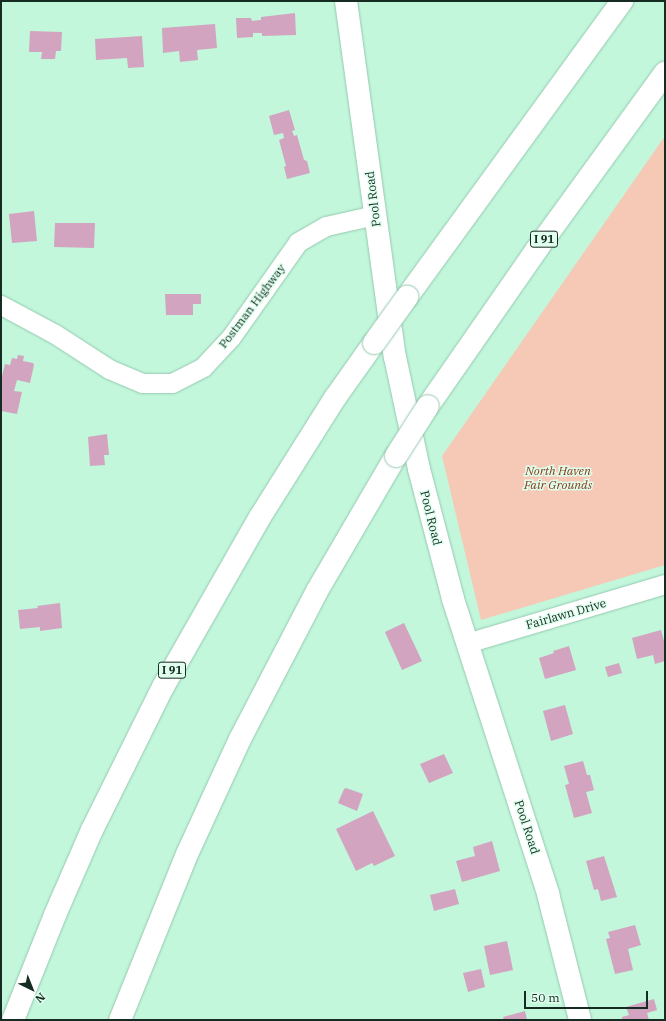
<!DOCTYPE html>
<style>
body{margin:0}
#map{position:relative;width:666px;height:1021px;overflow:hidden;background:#c2f7dc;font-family:"IBM Plex Serif",serif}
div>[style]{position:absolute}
.green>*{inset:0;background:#f6c8b6}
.building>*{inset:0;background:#d2a4bf}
.roads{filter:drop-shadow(0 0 1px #96c8af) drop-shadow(0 0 1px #96c8af)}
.minor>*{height:19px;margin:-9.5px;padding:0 9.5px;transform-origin:9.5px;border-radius:9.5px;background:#fff}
.tertiary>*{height:22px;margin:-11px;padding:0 11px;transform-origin:11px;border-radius:11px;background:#fff}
.motorway>*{height:22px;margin:-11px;padding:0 11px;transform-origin:11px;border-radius:11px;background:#fff}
.bridges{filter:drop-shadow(0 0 1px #96c8af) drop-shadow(0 0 1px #96c8af)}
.motorway-bridge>*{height:22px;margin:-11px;padding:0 11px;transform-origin:11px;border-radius:11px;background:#fff}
span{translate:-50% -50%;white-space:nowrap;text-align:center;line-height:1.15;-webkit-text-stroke:3px #dffeee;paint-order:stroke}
.shield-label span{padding:1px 3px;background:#dffeee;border:1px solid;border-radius:3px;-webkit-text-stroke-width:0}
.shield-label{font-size:11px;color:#162b21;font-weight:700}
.street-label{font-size:12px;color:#162b21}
.park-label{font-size:12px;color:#863a17;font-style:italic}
.frame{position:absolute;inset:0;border:2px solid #162b21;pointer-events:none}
.north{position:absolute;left:12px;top:969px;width:40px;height:40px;-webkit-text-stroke:3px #dffeee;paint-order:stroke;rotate:137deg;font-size:11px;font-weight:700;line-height:16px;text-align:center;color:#162b21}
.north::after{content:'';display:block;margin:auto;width:14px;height:18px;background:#162b21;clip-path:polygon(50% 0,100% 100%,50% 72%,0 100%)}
.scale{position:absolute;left:524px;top:991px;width:124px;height:18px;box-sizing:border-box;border:2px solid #162b21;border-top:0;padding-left:5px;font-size:12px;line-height:14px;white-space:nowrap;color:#162b21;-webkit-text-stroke:3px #dffeee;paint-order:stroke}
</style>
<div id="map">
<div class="green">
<div style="clip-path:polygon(665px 136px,665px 565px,481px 620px,442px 456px)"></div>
</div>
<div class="building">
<div style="clip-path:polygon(295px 13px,296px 35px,262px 36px,262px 33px,253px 33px,253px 37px,237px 38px,236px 18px,251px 18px,252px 21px,261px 20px,261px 17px)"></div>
<div style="clip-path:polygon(215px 24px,217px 48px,197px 50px,198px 60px,180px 62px,179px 51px,163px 53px,162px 28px)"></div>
<div style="clip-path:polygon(30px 31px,62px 32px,61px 51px,56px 51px,55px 59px,41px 59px,42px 52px,29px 52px)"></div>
<div style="clip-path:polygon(142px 36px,144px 67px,128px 68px,127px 58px,96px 60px,95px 39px)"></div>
<div style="clip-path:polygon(289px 110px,295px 130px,292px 131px,294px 136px,297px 135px,304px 160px,307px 161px,310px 173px,287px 179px,284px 167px,286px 166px,279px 140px,284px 138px,283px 133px,274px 135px,269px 116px)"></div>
<div style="clip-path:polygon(34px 211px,37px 241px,12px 243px,9px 214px)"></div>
<div style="clip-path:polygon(55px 223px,95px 223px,94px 248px,54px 247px)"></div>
<div style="clip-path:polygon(165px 294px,201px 294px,201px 304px,193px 304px,193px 315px,166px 315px)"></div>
<div style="clip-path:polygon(18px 355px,24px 356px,23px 361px,33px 363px,34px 365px,30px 383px,17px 380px,14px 391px,22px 392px,17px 414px,1px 411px,1px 380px,5px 364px,10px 365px,12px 358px,17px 359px)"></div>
<div style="clip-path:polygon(107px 434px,109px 455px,104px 455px,105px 465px,90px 466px,88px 437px)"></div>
<div style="clip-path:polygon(60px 603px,62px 628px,40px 631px,40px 627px,20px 629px,18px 610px,38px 608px,37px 606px)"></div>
<div style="clip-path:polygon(404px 623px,422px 661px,402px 670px,385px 632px)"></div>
<div style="clip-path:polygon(661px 630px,665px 645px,665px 661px,655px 664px,653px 655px,637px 659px,632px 638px)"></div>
<div style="clip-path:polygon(569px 646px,576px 670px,545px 679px,539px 658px,554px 653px,553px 651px)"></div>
<div style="clip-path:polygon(619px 663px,622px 673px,608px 677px,605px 667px)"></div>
<div style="clip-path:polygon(565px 705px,573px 734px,551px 741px,543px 711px)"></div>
<div style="clip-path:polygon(444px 754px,453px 773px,429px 783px,420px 764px)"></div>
<div style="clip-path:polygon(583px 761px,587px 775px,590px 775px,594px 790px,586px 792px,592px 813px,574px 818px,565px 785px,569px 784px,564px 766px)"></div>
<div style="clip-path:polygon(346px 788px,363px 794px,357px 811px,338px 803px,344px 789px)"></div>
<div style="clip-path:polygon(373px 811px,395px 856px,374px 866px,372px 863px,356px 871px,336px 829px)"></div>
<div style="clip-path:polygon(492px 841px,500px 871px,462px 882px,456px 861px,475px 856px,473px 847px)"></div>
<div style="clip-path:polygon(604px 856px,617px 897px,601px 901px,598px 889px,594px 890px,586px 861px)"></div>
<div style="clip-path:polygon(455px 889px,459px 904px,434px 911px,430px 895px)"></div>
<div style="clip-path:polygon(635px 925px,641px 945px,628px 949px,633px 970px,615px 974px,606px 939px,610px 938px,608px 932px)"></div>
<div style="clip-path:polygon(507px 941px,513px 970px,490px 975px,484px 946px)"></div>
<div style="clip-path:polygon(481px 969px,485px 987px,468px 992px,463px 973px)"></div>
<div style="clip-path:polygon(654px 999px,657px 1010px,647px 1013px,649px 1020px,622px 1020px,622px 1017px,629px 1015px,626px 1007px)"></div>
<div style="clip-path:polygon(525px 1011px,527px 1020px,504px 1020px,503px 1017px)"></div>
</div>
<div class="roads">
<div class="minor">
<div style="left:1px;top:305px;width:61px;rotate:28.2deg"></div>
<div style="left:55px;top:334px;width:64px;rotate:32.9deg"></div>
<div style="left:109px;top:369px;width:36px;rotate:23deg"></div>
<div style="left:142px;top:383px;width:30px"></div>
<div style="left:172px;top:383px;width:35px;rotate:-27deg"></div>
<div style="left:203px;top:367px;width:41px;rotate:-47deg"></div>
<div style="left:231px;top:337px;width:116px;rotate:-54.8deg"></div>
<div style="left:298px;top:242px;width:32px;rotate:-30deg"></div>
<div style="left:326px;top:226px;width:50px;rotate:-12.7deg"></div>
<div style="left:467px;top:643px;width:207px;rotate:-16.6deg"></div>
</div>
<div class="tertiary">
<div style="left:346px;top:1px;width:359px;rotate:82.2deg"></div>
<div style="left:395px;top:357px;width:115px;rotate:77.9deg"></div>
<div style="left:419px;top:469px;width:134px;rotate:75.3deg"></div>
<div style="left:453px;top:599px;width:310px;rotate:72.1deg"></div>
<div style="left:548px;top:894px;width:130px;rotate:75.7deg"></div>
</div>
<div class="motorway">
<div style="left:407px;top:297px;width:366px;rotate:-54deg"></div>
<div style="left:428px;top:406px;width:191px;rotate:-55.2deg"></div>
<div style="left:537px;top:249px;width:218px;rotate:-54deg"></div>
<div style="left:13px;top:1020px;width:113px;rotate:-68.2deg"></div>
<div style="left:55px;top:915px;width:93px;rotate:-66.5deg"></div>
<div style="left:92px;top:830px;width:160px;rotate:-63.6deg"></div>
<div style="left:163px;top:687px;width:196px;rotate:-60.3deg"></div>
<div style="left:260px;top:517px;width:141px;rotate:-57.8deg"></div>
<div style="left:335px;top:398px;width:67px;rotate:-54.7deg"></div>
<div style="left:120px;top:1020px;width:181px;rotate:-68deg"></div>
<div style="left:188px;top:852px;width:124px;rotate:-65.3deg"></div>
<div style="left:240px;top:739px;width:167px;rotate:-62.5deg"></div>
<div style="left:317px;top:591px;width:156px;rotate:-59.7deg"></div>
</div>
</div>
<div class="bridges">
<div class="motorway-bridge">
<div style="left:374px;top:343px;width:57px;rotate:-54.3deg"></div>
<div style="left:396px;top:456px;width:59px;rotate:-57.4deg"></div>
</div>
</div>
<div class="shield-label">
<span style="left:544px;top:239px">I 91</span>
<span style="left:172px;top:670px">I 91</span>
</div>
<div class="street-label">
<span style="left:373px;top:199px;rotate:-97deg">Pool Road</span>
<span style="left:252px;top:306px;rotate:-53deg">Postman Highway</span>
<span style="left:431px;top:518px;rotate:76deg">Pool Road</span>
<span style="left:566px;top:614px;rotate:-16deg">Fairlawn Drive</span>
<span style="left:527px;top:827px;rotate:72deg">Pool Road</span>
</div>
<div class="park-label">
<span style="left:558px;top:478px">North Haven<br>Fair Grounds</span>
</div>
<div class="frame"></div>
<div class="north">N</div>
<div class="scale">50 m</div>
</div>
